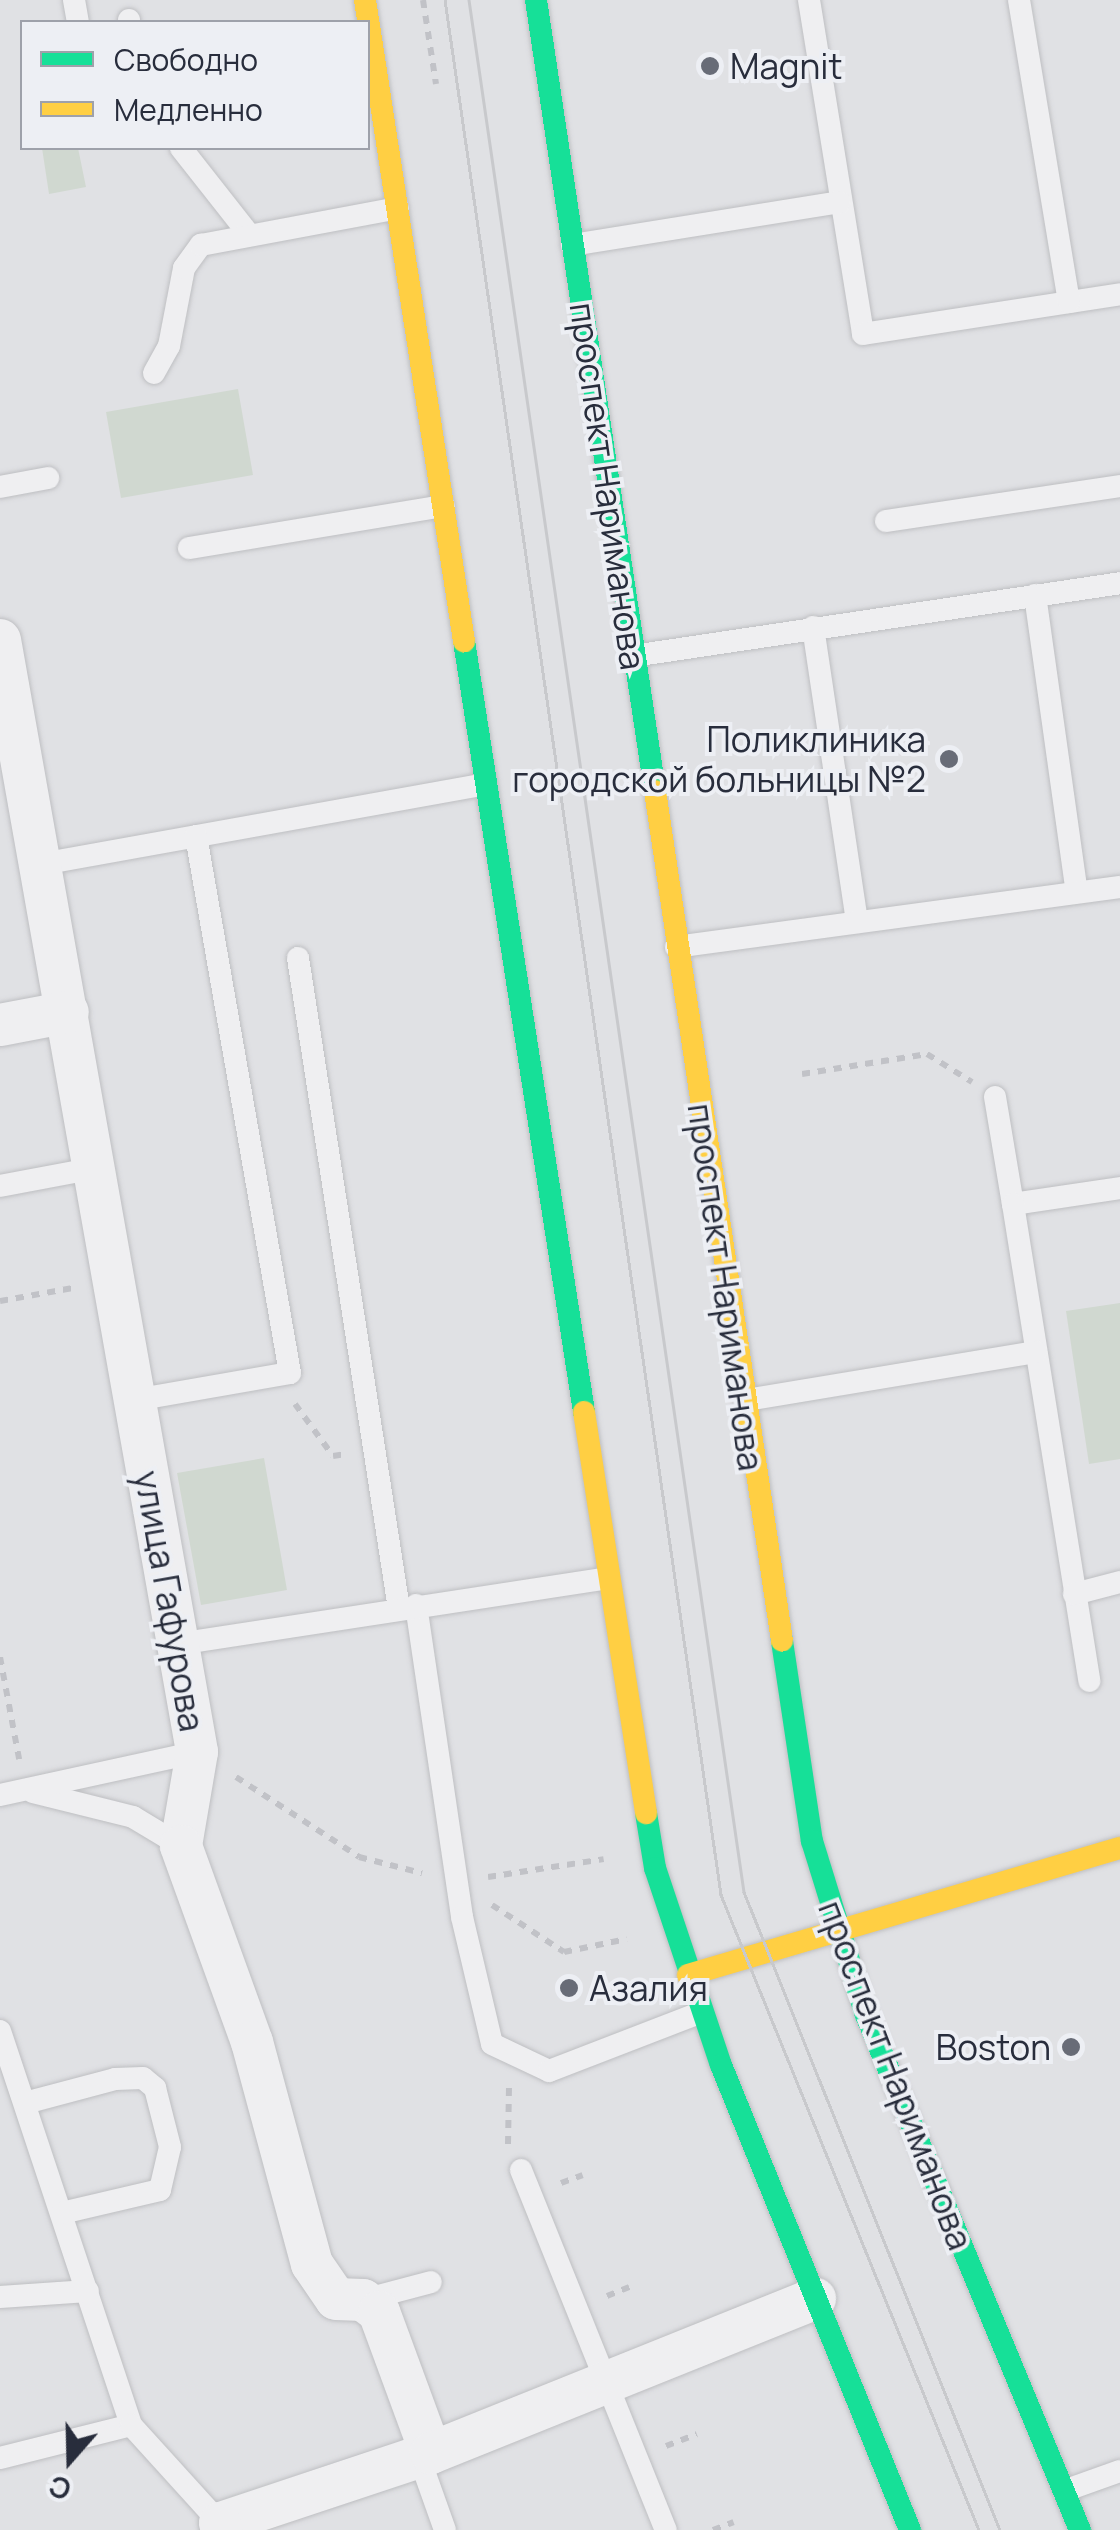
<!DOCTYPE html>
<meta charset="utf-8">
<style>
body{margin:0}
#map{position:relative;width:1120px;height:2530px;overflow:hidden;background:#e0e1e4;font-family:Manrope,sans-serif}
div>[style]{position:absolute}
.green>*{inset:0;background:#d0d8d0}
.path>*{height:6px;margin-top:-3px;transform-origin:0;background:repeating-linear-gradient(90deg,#c1c2c7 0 8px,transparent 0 16px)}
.roads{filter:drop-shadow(0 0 2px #bebfc2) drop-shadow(0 0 2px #bebfc2)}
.lane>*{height:22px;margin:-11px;padding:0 11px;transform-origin:11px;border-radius:11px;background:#efeff1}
.street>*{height:42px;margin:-21px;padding:0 21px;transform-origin:21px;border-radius:21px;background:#efeff1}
.fast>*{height:22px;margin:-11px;padding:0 11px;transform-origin:11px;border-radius:11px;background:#16e098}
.slow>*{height:22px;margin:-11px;padding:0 11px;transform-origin:11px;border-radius:11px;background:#ffcf43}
.tram>*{height:2.5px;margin:-1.25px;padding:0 1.25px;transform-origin:1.25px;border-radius:1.25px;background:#c8c9cc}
.dots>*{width:28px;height:28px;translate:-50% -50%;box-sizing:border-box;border:5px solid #edeff4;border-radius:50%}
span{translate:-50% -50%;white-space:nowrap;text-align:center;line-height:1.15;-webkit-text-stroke:8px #edeff4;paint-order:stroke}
.poi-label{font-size:35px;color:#282d3c}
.left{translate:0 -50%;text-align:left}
.right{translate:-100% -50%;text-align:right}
.street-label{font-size:35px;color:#282d3c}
.legend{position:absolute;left:20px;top:20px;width:350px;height:130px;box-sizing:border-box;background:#edeff4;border:2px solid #9ea1aa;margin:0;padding:12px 18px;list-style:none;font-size:30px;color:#282d3c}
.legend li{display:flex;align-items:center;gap:20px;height:50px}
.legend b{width:50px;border:2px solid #9ea1aa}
.north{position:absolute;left:20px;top:2410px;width:100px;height:100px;-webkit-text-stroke:8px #edeff4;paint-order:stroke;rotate:200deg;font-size:28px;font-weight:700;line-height:40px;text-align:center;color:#282d3c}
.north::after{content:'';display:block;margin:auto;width:35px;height:45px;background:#282d3c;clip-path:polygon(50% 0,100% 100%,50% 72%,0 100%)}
</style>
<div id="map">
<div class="green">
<div style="clip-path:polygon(42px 148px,78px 148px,86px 187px,49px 194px)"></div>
<div style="clip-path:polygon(238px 389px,253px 475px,121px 498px,106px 412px)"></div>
<div style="clip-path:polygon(1120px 1303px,1120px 1459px,1089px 1464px,1066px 1311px)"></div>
<div style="clip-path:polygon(264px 1458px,287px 1590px,201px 1605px,177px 1473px)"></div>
</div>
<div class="path">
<div style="left:423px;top:0;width:85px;rotate:81.2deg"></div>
<div style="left:802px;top:1074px;width:127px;rotate:-9.1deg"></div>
<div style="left:927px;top:1054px;width:53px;rotate:31.9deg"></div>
<div style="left:0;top:1301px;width:74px;rotate:-10.1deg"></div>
<div style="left:295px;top:1404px;width:64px;rotate:53.8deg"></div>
<div style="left:333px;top:1456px;width:13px;rotate:-9deg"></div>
<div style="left:0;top:1657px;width:104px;rotate:79.4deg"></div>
<div style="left:236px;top:1777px;width:147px;rotate:33deg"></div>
<div style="left:359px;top:1857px;width:65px;rotate:14.3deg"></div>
<div style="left:488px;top:1877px;width:117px;rotate:-8.8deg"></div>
<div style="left:492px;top:1905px;width:86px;rotate:33.1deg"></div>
<div style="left:564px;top:1952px;width:64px;rotate:-11.7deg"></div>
<div style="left:508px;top:2144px;width:56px;rotate:-89deg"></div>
<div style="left:561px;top:2183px;width:23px;rotate:-20deg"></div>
<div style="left:607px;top:2296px;width:24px;rotate:-22deg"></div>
<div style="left:666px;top:2446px;width:33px;rotate:-21deg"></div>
<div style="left:713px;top:2530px;width:22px;rotate:-21deg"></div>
</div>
<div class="roads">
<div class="lane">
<div style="left:74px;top:0;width:22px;rotate:80deg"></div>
<div style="left:809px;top:0;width:338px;rotate:80.8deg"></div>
<div style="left:863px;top:334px;width:260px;rotate:-8.8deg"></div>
<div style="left:1019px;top:0;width:306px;rotate:80.6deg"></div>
<div style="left:129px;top:20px;width:2px;rotate:90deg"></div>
<div style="left:181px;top:148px;width:108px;rotate:51.8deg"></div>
<div style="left:572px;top:245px;width:271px;rotate:-9.1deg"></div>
<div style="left:154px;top:373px;width:31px;rotate:-61deg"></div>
<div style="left:169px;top:346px;width:79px;rotate:-79.1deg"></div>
<div style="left:184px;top:268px;width:29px;rotate:-54deg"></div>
<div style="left:201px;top:245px;width:200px;rotate:-10.6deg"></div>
<div style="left:0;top:487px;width:49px;rotate:-10.6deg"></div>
<div style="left:886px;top:521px;width:237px;rotate:-8.5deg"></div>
<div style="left:189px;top:548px;width:258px;rotate:-9.4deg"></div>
<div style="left:1035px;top:595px;width:300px;rotate:82deg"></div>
<div style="left:813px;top:627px;width:297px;rotate:81.5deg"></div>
<div style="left:633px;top:656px;width:492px;rotate:-8.5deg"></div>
<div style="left:42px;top:864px;width:451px;rotate:-10.2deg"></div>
<div style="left:676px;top:947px;width:448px;rotate:-7.7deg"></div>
<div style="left:298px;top:958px;width:659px;rotate:81.18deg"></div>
<div style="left:995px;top:1097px;width:109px;rotate:80.5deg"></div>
<div style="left:1013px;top:1204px;width:108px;rotate:-8.5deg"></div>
<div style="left:0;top:1186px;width:97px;rotate:-10.7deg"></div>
<div style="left:1013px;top:1204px;width:483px;rotate:80.9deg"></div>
<div style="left:135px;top:1400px;width:157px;rotate:-9.9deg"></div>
<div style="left:290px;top:1373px;width:545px;rotate:-99.93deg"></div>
<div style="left:746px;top:1400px;width:294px;rotate:-9.4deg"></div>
<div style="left:1074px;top:1594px;width:48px;rotate:-14.6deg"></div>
<div style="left:416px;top:1605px;width:315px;rotate:81.6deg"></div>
<div style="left:462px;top:1917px;width:130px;rotate:76.7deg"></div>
<div style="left:492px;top:2044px;width:63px;rotate:25.3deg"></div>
<div style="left:549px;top:2071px;width:164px;rotate:-21.1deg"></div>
<div style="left:178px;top:1644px;width:434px;rotate:-8.7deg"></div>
<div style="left:33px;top:1792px;width:103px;rotate:14deg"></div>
<div style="left:133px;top:1817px;width:56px;rotate:31.1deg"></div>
<div style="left:0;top:1795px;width:202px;rotate:-12.3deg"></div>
<div style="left:0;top:2031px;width:415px;rotate:71.6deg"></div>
<div style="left:25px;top:2103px;width:93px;rotate:-14.9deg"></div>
<div style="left:115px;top:2079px;width:28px;rotate:-2deg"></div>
<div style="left:143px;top:2078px;width:16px;rotate:40deg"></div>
<div style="left:155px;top:2088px;width:61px;rotate:75.7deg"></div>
<div style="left:170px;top:2147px;width:44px;rotate:103.1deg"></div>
<div style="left:160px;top:2190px;width:101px;rotate:166.8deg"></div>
<div style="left:521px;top:2170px;width:388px;rotate:68.1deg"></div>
<div style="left:0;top:2297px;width:88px;rotate:-3.9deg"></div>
<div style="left:363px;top:2300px;width:70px;rotate:-14.8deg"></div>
<div style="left:419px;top:2457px;width:77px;rotate:70.4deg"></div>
<div style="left:0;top:2458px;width:135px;rotate:-14.1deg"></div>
<div style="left:131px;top:2425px;width:132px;rotate:47.8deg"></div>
<div style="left:1064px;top:2491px;width:59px;rotate:-19.7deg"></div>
</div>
<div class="street">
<div style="left:0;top:640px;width:1129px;rotate:79.95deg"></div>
<div style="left:197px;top:1752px;width:95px;rotate:99.7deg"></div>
<div style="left:181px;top:1846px;width:208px;rotate:70.1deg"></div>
<div style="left:252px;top:2042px;width:230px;rotate:74.9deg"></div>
<div style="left:312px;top:2264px;width:42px;rotate:55.6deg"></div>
<div style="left:336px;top:2299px;width:27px;rotate:2deg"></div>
<div style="left:363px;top:2300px;width:20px;rotate:37deg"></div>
<div style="left:379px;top:2312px;width:150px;rotate:69.8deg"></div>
<div style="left:431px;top:2453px;width:222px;rotate:161.6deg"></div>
<div style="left:220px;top:2523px;width:7px;rotate:74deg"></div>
<div style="left:0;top:1025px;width:69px;rotate:-10.8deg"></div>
<div style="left:431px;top:2453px;width:414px;rotate:-21.9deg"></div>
</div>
<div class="fast">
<div style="left:536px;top:0;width:800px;rotate:81.44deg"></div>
<div style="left:464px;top:641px;width:780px;rotate:81.15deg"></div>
<div style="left:782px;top:1641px;width:202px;rotate:81.5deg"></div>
<div style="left:812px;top:1841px;width:182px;rotate:72.8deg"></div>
<div style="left:866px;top:2015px;width:558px;rotate:67.44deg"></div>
<div style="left:646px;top:1813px;width:56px;rotate:80.7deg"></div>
<div style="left:655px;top:1868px;width:208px;rotate:71.5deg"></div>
<div style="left:721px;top:2065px;width:502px;rotate:67.88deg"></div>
</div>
<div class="slow">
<div style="left:365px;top:0;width:649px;rotate:81.22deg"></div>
<div style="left:655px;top:791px;width:859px;rotate:81.5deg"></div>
<div style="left:584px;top:1412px;width:406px;rotate:81.2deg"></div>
<div style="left:688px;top:1975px;width:450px;rotate:-16.4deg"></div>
</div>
</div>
<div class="tram">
<div style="left:445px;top:0;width:1915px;rotate:81.71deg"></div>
<div style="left:721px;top:1895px;width:685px;rotate:67.89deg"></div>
<div style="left:469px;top:0;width:1912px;rotate:81.73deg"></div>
<div style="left:744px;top:1892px;width:687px;rotate:68.14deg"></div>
</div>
<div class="dots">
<div style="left:710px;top:66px;background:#686c77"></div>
<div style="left:949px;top:759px;background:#686c77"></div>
<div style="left:569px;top:1988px;background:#686c77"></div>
<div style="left:1071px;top:2047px;background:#686c77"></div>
</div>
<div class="poi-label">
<span class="left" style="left:730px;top:66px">Magnit</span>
<span class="right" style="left:926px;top:759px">Поликлиника<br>городской больницы №2</span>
<span class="left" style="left:589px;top:1988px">Азалия</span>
<span class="right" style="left:1051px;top:2047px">Boston</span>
</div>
<div class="street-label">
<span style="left:608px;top:486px;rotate:82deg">проспект Нариманова</span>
<span style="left:726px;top:1287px;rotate:82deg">проспект Нариманова</span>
<span style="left:170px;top:1601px;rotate:80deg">улица Гафурова</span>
<span style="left:896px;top:2075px;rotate:69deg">проспект Нариманова</span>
</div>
<ul class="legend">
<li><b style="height:12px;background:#16e098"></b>Свободно</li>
<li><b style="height:12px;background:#ffcf43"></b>Медленно</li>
</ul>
<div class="north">С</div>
</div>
